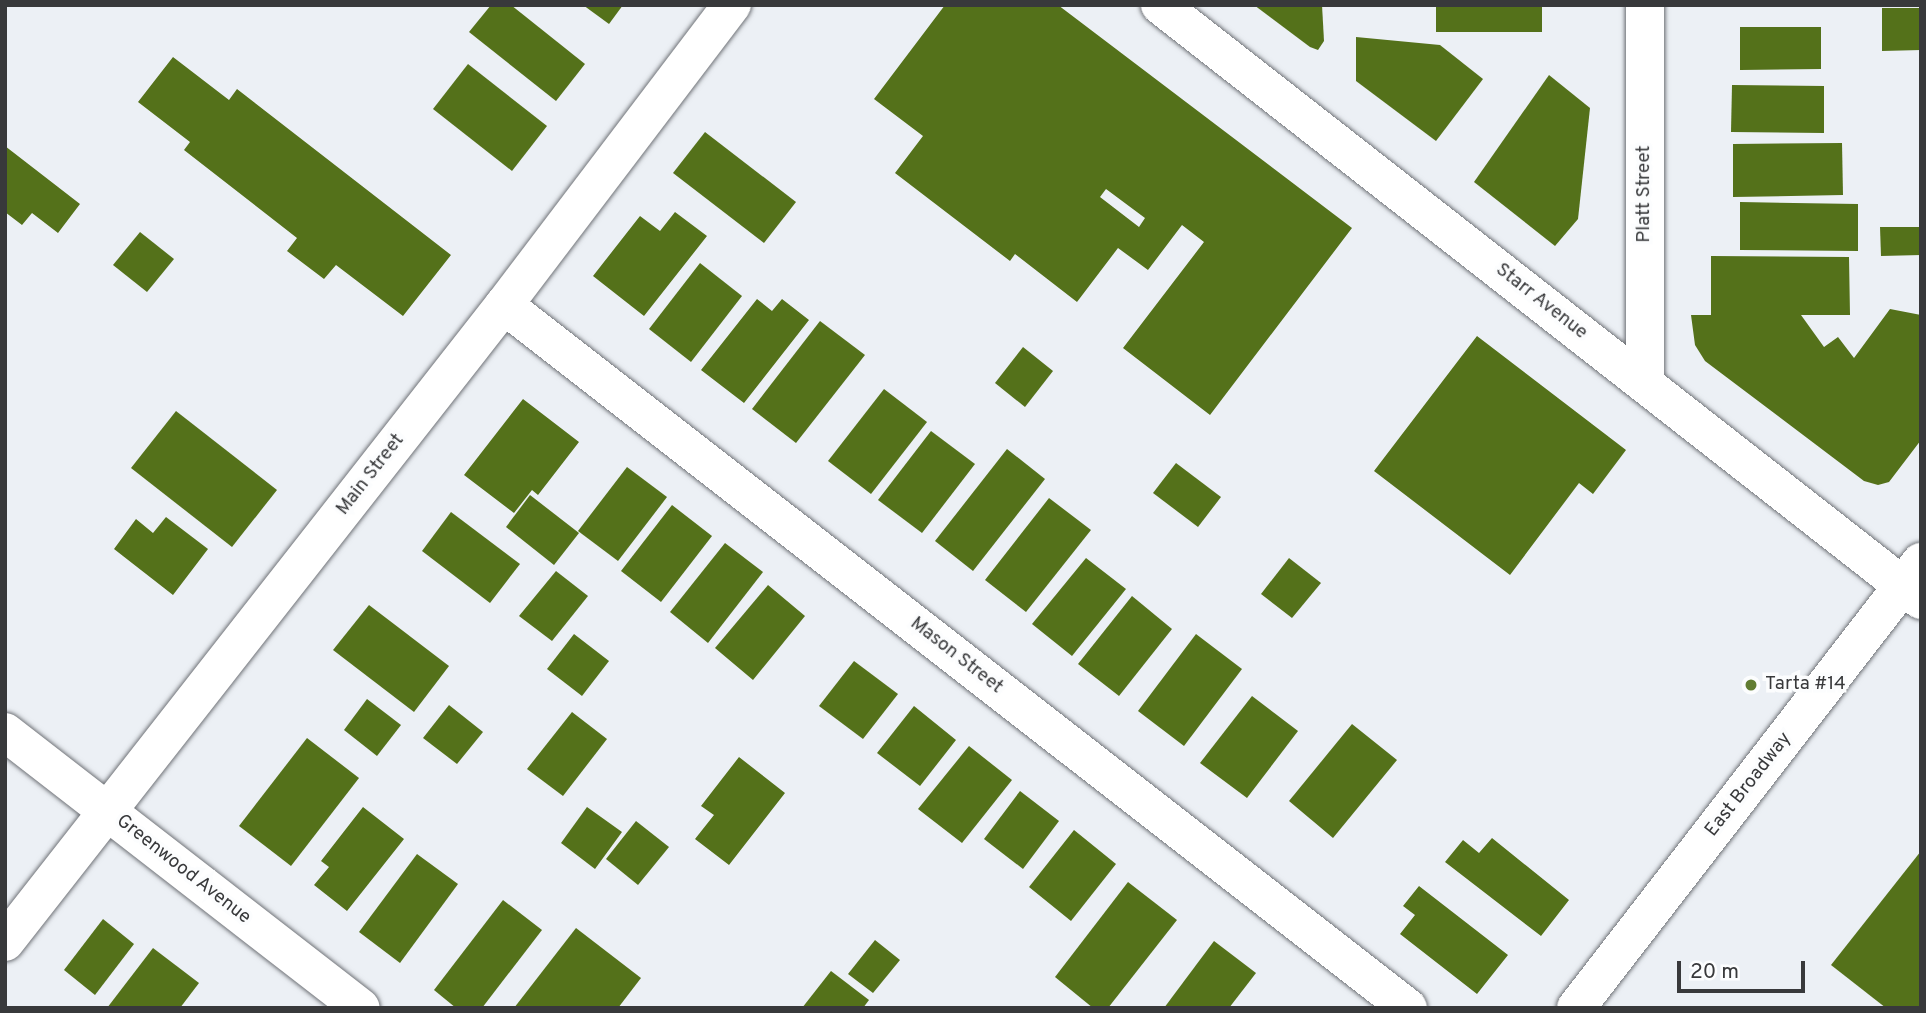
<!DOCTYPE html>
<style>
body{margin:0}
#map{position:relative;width:1926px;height:1013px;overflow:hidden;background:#ecf0f5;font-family:Overpass,sans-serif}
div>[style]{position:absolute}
.building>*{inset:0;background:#54711a}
.roads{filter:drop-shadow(0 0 2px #707378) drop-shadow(0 0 2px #707378)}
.minor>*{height:38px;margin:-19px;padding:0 19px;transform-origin:19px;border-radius:19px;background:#fff}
.tertiary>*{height:38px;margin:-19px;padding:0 19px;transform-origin:19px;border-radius:19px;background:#fff}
.secondary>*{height:38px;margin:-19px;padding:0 19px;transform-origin:19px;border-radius:19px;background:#fff}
.dots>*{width:19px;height:19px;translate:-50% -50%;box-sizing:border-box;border:4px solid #fcfdfe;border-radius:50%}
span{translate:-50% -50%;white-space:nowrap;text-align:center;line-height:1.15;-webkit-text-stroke:7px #fcfdfe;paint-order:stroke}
.street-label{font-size:19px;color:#38393b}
.poi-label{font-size:19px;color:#38393b}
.left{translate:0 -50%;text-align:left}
.frame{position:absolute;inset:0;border:7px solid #38393b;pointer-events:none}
.scale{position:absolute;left:1677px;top:961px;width:128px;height:32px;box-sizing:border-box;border:4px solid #38393b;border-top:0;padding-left:9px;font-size:21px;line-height:24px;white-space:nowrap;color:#38393b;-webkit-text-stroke:5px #fcfdfe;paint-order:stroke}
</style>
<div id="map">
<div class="building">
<div style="clip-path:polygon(491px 5px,511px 5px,585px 64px,556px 101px,469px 32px)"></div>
<div style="clip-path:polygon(583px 5px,623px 5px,609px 24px)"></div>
<div style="clip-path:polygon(evenodd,945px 5px,1058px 5px,1352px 228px,1210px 415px,1123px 348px,1204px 242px,1182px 225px,1148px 270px,1118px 248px,1077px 302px,1015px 254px,1010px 261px,895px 173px,923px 136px,874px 99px,945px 5px,1106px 189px,1145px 218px,1139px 227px,1100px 197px,1106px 189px)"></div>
<div style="clip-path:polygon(1254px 5px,1322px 5px,1324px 41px,1318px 50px,1310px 47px)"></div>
<div style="clip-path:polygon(1436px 5px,1542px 5px,1542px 32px,1436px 32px)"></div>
<div style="clip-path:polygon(1882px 8px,1921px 8px,1921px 50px,1882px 51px)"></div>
<div style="clip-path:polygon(1740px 27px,1821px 27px,1821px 69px,1740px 70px)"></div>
<div style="clip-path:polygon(1356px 37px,1440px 45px,1483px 79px,1436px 141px,1356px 81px)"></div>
<div style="clip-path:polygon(173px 57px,229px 100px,237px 89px,451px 255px,403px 316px,336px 265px,324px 279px,287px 251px,297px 238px,184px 150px,190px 142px,138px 102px)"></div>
<div style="clip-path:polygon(468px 64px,547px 126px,512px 171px,433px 109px)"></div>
<div style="clip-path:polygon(1549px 75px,1590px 108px,1578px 219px,1555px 246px,1474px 182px)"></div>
<div style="clip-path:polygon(1732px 85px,1824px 86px,1824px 133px,1731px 132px)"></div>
<div style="clip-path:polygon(705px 132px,796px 202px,764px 243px,673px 173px)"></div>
<div style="clip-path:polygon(1842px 143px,1843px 195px,1733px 197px,1733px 144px)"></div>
<div style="clip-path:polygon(5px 146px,80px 204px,58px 233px,32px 213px,22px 225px,5px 212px)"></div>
<div style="clip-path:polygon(1740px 202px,1858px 204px,1858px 251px,1740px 250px)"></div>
<div style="clip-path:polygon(675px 212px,707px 236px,644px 316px,593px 276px,640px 216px,660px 231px)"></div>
<div style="clip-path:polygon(1880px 227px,1921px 227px,1921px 255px,1881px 256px)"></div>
<div style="clip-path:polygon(140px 232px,174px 259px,147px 292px,113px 265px)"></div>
<div style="clip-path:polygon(1711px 256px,1849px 257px,1850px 315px,1801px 315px,1824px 347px,1838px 337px,1854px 358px,1890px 309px,1921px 315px,1921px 440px,1889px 482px,1878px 485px,1864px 481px,1705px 361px,1695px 345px,1691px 315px,1711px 315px)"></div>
<div style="clip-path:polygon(700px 263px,742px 296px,691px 362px,649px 329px)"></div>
<div style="clip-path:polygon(757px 299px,772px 311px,782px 299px,809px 320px,744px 403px,701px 370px)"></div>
<div style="clip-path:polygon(820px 321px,865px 355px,796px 443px,752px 409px)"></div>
<div style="clip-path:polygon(1477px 336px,1626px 450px,1593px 494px,1579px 483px,1510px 575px,1374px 471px)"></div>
<div style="clip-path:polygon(1023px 347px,1053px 371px,1025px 407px,995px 383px)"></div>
<div style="clip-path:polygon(884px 389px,927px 422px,871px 494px,828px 461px)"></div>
<div style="clip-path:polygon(523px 399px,579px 442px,538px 495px,532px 490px,514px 513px,464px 475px)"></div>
<div style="clip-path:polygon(176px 411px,277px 490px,232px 547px,131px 468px)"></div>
<div style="clip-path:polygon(931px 431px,975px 464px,922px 533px,878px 500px)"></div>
<div style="clip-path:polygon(1007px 449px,1045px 479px,973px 571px,935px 541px)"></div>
<div style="clip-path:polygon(1176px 463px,1221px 497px,1198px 527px,1153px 493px)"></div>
<div style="clip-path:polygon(627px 467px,667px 497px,618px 561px,578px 531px)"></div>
<div style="clip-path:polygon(530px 495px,579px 533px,554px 565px,506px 527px)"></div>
<div style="clip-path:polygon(1049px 498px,1091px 530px,1026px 612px,985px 580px)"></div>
<div style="clip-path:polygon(672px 505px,712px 536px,661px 602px,621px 571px)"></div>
<div style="clip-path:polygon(451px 512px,520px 564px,490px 603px,422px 551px)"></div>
<div style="clip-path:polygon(166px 517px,208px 549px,173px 595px,114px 549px,136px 519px,153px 533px)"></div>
<div style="clip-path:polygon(725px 543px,763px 572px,708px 643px,670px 612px)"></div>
<div style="clip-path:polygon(1086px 558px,1126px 589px,1072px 656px,1032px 624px)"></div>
<div style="clip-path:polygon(1289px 558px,1321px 583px,1292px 618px,1261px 594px)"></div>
<div style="clip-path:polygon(556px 571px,588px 596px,552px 641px,519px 616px)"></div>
<div style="clip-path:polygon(768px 585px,805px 616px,753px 680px,715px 648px)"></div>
<div style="clip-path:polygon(1132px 596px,1172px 629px,1119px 696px,1078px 664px)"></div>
<div style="clip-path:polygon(369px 605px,449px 666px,414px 712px,333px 650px)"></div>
<div style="clip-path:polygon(574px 634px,609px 661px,582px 696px,547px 669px)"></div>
<div style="clip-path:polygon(1196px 634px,1242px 669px,1184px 746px,1138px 711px)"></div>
<div style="clip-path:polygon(854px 661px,898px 694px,863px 739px,819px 706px)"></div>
<div style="clip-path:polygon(1252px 696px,1298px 731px,1247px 798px,1200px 763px)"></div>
<div style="clip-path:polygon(367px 699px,401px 725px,377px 756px,344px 730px)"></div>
<div style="clip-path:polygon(449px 705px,483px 732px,457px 764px,423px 738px)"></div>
<div style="clip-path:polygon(914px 706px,956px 740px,920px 786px,877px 753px)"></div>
<div style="clip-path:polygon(572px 712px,607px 739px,563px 796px,527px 769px)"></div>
<div style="clip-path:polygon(1352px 724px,1397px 760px,1333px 838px,1289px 801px)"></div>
<div style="clip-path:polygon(307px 738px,359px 778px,291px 866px,239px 826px)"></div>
<div style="clip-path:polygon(969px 746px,1012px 780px,962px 843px,918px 809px)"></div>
<div style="clip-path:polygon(739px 757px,785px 793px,729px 865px,695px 839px,714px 815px,701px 806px)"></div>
<div style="clip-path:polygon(1020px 791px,1059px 821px,1023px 869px,984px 839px)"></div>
<div style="clip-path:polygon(363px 807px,404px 839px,347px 911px,314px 885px,329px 867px,321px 861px)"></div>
<div style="clip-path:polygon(587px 807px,622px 832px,595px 869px,561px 843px)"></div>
<div style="clip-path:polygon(636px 821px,669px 847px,638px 885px,606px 859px)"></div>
<div style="clip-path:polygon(1074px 830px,1116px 864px,1071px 921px,1029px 887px)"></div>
<div style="clip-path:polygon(1492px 838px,1569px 900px,1541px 936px,1445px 862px,1463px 840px,1479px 853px)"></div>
<div style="clip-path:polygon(1921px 851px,1921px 1008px,1886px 1008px,1831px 965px)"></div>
<div style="clip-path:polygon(417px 854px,458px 884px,400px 963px,359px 932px)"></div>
<div style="clip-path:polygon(1128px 882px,1177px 920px,1108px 1008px,1093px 1008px,1055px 977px)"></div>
<div style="clip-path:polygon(1419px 886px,1508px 955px,1477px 994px,1400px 934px,1415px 915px,1403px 906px)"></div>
<div style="clip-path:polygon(503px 900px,542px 930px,482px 1008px,456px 1008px,434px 990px)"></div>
<div style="clip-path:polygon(103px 919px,134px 944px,95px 995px,64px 970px)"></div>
<div style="clip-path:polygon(576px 928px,641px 978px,618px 1008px,514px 1008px)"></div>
<div style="clip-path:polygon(875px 940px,900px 960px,873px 993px,848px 974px)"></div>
<div style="clip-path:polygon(1214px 941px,1256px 973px,1229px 1008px,1164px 1008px)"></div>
<div style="clip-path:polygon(153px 948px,199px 983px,180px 1008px,107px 1008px)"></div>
<div style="clip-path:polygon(831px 971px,869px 1000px,863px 1008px,802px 1008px)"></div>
</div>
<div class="roads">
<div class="minor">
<div style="left:504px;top:305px;width:1145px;rotate:37.87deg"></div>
<div style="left:1645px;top:383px;width:378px;rotate:-90deg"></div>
<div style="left:5px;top:732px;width:450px;rotate:37.8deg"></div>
<div style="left:5px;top:942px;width:809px;rotate:-51.93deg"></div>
<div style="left:504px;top:305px;width:377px;rotate:-52.8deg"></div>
</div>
<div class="tertiary">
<div style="left:1576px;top:1008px;width:564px;rotate:-52.28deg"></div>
</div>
<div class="secondary">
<div style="left:1160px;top:5px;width:966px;rotate:38.02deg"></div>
</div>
</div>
<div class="dots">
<div style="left:1751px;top:685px;background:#627d32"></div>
</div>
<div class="street-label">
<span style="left:1645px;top:194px;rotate:-90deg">Platt Street</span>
<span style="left:1541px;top:302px;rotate:38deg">Starr Avenue</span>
<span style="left:371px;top:475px;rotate:-52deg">Main Street</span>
<span style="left:956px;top:656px;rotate:38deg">Mason Street</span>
<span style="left:1749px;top:785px;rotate:-52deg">East Broadway</span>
<span style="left:183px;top:870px;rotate:38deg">Greenwood Avenue</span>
</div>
<div class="poi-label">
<span class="left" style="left:1765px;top:685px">Tarta #14</span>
</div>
<div class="frame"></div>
<div class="scale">20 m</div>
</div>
